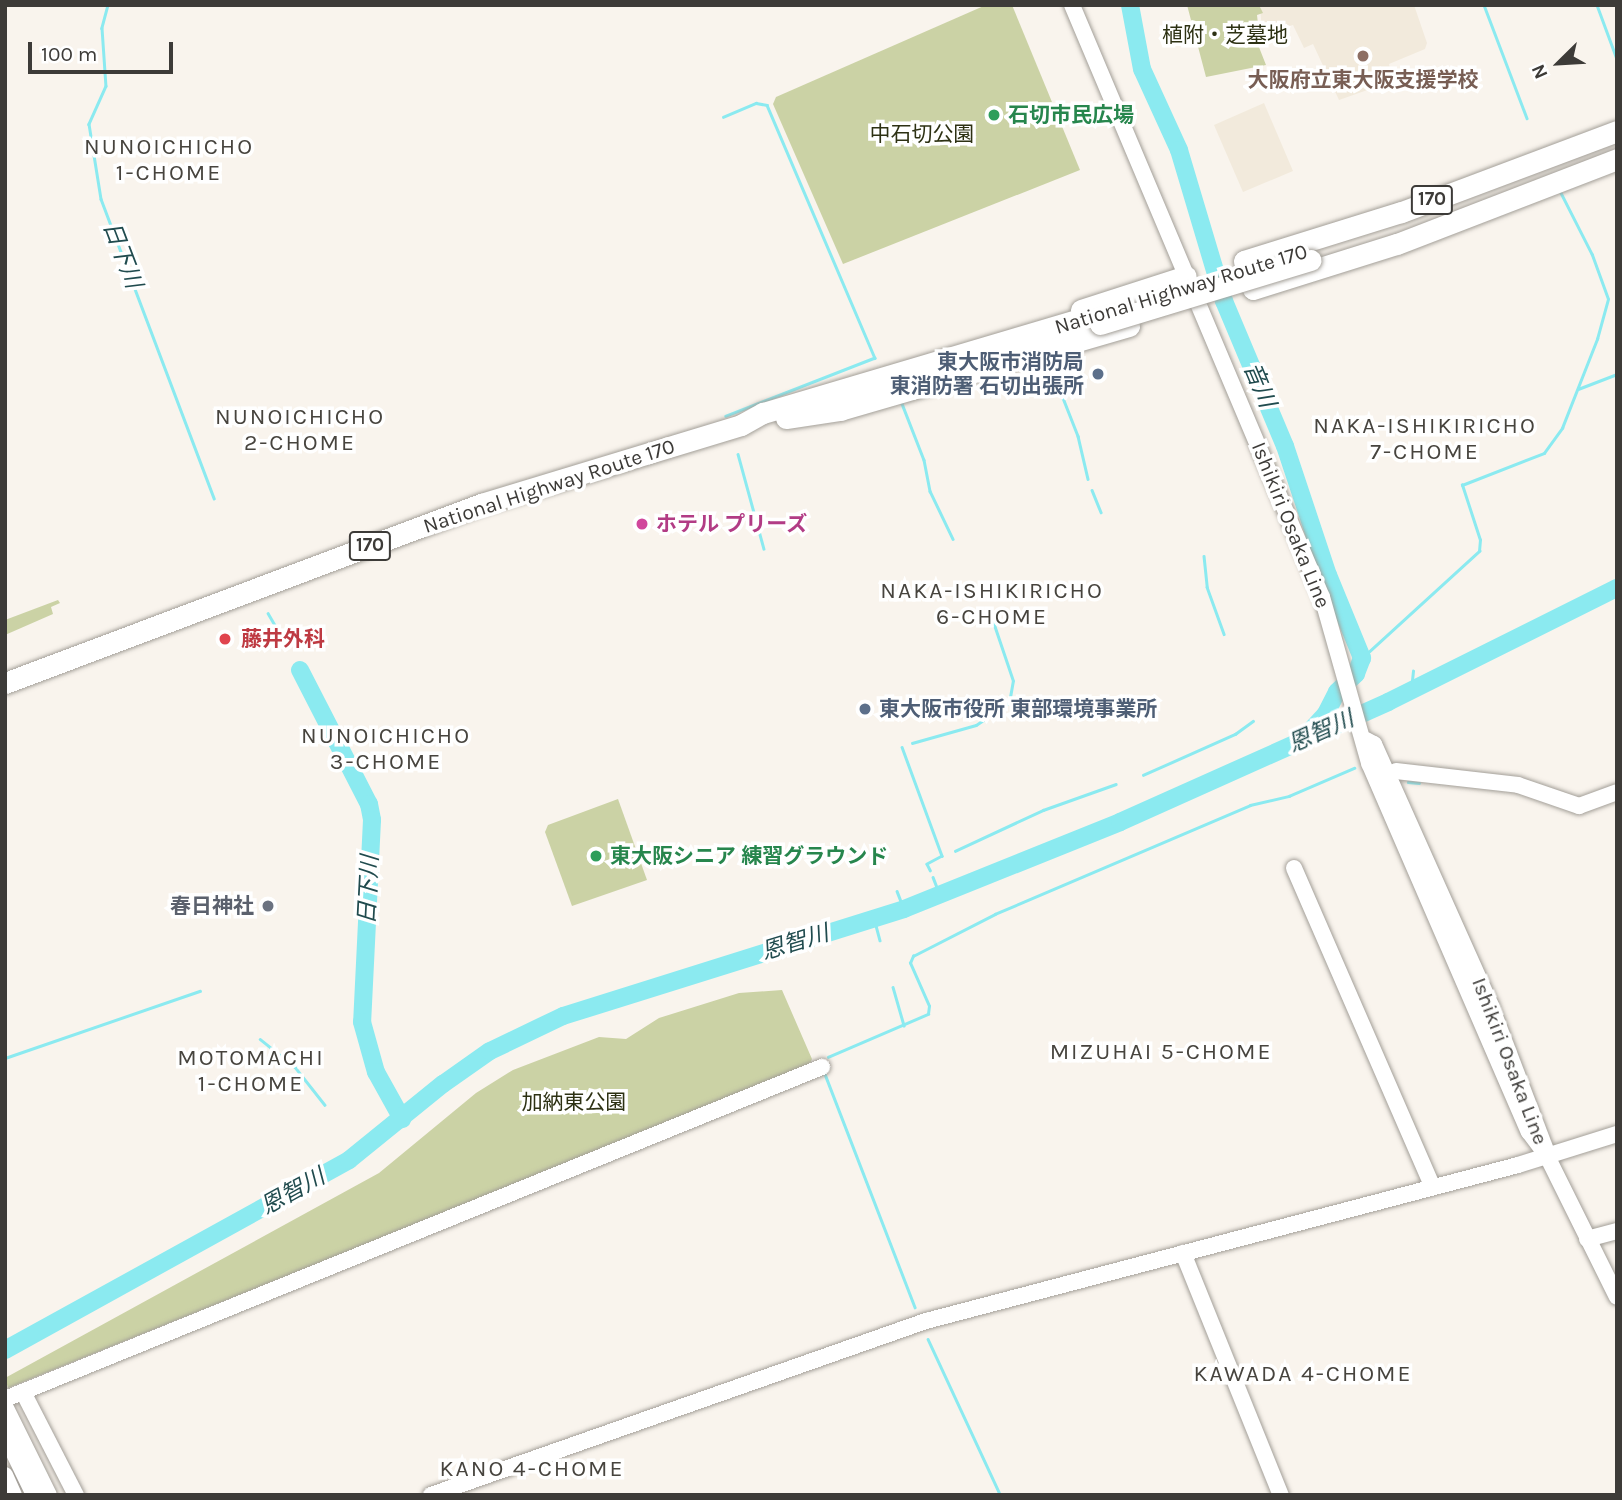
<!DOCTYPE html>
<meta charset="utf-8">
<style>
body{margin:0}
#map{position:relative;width:1622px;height:1500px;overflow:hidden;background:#f9f4ed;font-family:Karla,"Noto Sans JP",sans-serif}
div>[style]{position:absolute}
.built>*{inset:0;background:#f2eadc}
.green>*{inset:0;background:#cbd2a5}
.stream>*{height:2.5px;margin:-1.25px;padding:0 1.25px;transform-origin:1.25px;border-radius:1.25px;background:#8beaf0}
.river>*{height:18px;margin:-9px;padding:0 9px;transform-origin:9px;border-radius:9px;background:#8beaf0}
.roads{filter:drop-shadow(0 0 2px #a39f98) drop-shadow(0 0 2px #a39f98)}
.secondary>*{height:16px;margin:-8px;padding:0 8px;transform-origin:8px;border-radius:8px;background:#fff}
.highway>*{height:21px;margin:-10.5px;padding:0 10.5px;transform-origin:10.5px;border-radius:10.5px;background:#fff}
.bridges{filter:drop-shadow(0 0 2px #a39f98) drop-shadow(0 0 2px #a39f98)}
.highway-bridge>*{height:21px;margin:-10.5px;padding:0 10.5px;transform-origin:10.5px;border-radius:10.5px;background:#fff}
.dots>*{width:19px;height:19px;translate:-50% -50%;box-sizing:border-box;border:4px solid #fff;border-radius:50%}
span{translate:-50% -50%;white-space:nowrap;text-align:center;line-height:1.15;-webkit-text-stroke:7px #fff;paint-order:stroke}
.shield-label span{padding:2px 5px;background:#fff;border:2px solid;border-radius:5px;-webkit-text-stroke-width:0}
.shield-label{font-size:19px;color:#3d3b38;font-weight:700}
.park-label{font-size:21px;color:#2d3113}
.education-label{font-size:21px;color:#785e54;font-weight:700}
.leisure-label{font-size:21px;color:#27864d;font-weight:700}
.left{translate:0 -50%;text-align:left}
.street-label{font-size:21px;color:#3d3b38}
.service-label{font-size:21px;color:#4e5e75;font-weight:700}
.right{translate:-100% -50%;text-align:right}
.hotel-label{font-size:21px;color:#b23c85;font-weight:700}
.health-label{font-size:21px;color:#be3a42;font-weight:700}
.worship-label{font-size:21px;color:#5b616d;font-weight:700}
.neighbourhood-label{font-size:23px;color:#47443e;letter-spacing:2px}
.water-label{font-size:23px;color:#204b4e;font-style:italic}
.frame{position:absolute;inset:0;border:7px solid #3d3b38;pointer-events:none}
.north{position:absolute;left:1524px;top:28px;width:70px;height:70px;-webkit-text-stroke:5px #fff;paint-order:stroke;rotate:246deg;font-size:19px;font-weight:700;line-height:28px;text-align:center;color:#3d3b38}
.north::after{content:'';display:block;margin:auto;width:24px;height:32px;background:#3d3b38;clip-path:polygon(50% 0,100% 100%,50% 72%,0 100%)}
.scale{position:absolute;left:28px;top:42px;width:145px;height:32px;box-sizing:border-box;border:4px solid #3d3b38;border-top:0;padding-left:9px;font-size:21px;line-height:24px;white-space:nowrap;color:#3d3b38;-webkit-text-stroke:5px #fff;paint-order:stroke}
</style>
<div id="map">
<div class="built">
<div style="clip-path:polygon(1260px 5px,1414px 5px,1427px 43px,1425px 49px,1389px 64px,1393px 81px,1339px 100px,1313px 44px,1304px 48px,1293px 25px,1262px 33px)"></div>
<div style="clip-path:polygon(1264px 103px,1293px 171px,1243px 192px,1214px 125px)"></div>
</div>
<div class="green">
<div style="clip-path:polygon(986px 5px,1012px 5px,1080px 170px,843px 264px,773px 104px,776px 97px)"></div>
<div style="clip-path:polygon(1187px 5px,1259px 5px,1263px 13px,1257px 15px,1259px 33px,1255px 37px,1266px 65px,1206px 77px)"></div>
<div style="clip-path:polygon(58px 600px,60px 603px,51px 607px,53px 614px,5px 635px,5px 620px)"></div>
<div style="clip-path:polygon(618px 799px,647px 880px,572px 906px,545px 832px,548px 825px)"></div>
<div style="clip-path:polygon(782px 990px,812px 1059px,809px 1066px,8px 1388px,5px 1378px,379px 1173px,476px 1093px,513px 1070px,599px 1037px,626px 1039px,659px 1018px,739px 993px)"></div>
</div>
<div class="stream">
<div style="left:108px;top:5px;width:24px;rotate:105deg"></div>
<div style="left:102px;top:28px;width:58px;rotate:86.1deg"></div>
<div style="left:106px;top:86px;width:42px;rotate:114.1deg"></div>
<div style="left:89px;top:124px;width:76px;rotate:80.9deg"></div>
<div style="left:101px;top:199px;width:320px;rotate:69.3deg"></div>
<div style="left:1484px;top:5px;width:121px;rotate:69.2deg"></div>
<div style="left:1597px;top:5px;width:58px;rotate:69.7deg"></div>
<div style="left:723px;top:117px;width:36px;rotate:-23deg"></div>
<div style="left:756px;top:103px;width:11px;rotate:10deg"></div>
<div style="left:767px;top:105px;width:275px;rotate:66.9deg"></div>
<div style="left:875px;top:358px;width:160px;rotate:158.7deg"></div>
<div style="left:1054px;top:375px;width:66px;rotate:68.5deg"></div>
<div style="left:1078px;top:436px;width:44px;rotate:76.9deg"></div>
<div style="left:1578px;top:389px;width:42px;rotate:-21deg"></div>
<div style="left:901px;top:401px;width:63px;rotate:68.7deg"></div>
<div style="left:924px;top:460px;width:32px;rotate:79deg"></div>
<div style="left:930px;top:491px;width:53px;rotate:64.4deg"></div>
<div style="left:738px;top:454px;width:98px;rotate:74.7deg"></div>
<div style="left:1092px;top:490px;width:24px;rotate:68deg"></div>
<div style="left:1204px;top:556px;width:31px;rotate:84deg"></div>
<div style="left:1207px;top:587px;width:50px;rotate:70.1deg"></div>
<div style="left:268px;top:613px;width:32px;rotate:60deg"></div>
<div style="left:1355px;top:657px;width:8px;rotate:-67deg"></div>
<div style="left:1362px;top:658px;width:159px;rotate:-42.4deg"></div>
<div style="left:1479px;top:551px;width:11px;rotate:-85deg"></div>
<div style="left:1480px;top:540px;width:58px;rotate:-108.1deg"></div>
<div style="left:1462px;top:485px;width:88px;rotate:-21.3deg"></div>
<div style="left:1544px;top:453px;width:31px;rotate:-54deg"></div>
<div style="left:1562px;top:428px;width:96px;rotate:-68.5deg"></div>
<div style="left:1597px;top:339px;width:41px;rotate:-74.6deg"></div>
<div style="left:1608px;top:299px;width:47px;rotate:-110deg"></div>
<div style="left:1592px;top:255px;width:73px;rotate:-116.9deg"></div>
<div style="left:1411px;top:690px;width:19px;rotate:-84deg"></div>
<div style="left:1292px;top:735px;width:10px;rotate:66deg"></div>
<div style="left:912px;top:743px;width:66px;rotate:-15.7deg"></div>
<div style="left:976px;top:725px;width:40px;rotate:-34deg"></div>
<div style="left:1009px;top:703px;width:22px;rotate:-80deg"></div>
<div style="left:1013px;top:681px;width:75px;rotate:-108.7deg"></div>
<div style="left:902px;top:747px;width:116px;rotate:69.8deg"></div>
<div style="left:942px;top:856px;width:17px;rotate:152deg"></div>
<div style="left:927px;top:864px;width:7px;rotate:63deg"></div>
<div style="left:1143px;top:775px;width:101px;rotate:-24deg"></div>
<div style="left:1235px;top:734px;width:22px;rotate:-36deg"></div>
<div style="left:1408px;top:782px;width:11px;rotate:5deg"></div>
<div style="left:955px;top:851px;width:97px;rotate:-25deg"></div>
<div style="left:1043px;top:810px;width:77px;rotate:-19.6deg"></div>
<div style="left:933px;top:877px;width:19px;rotate:69deg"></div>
<div style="left:897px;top:891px;width:19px;rotate:69deg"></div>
<div style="left:874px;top:918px;width:23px;rotate:75deg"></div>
<div style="left:893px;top:987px;width:40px;rotate:74deg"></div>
<div style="left:260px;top:1039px;width:45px;rotate:38.7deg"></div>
<div style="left:295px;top:1067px;width:48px;rotate:51.7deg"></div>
<div style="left:828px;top:1057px;width:109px;rotate:-23.3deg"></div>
<div style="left:928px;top:1014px;width:8px;rotate:-83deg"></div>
<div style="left:929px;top:1006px;width:47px;rotate:-113.8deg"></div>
<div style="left:910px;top:963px;width:8px;rotate:-67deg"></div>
<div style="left:913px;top:956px;width:92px;rotate:-27.1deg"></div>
<div style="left:995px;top:914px;width:277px;rotate:-23.1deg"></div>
<div style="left:1250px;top:805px;width:40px;rotate:-13deg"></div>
<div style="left:1289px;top:796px;width:71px;rotate:-23.3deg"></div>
<div style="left:5px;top:1058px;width:206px;rotate:-19deg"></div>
<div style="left:825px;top:1074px;width:250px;rotate:68.9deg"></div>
<div style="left:928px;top:1339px;width:169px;rotate:65.1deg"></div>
</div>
<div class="river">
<div style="left:1130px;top:5px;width:65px;rotate:79.4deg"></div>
<div style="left:1142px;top:69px;width:89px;rotate:65.4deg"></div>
<div style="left:1179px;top:150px;width:158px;rotate:73.4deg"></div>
<div style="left:1224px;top:301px;width:157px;rotate:67.2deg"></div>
<div style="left:1285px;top:446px;width:136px;rotate:71.6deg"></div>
<div style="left:1328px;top:575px;width:90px;rotate:67.7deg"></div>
<div style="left:1362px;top:658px;width:17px;rotate:111deg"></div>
<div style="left:1356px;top:674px;width:26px;rotate:137deg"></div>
<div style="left:1337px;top:692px;width:25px;rotate:117deg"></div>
<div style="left:1326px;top:714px;width:23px;rotate:133deg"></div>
<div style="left:300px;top:670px;width:151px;rotate:62.8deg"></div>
<div style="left:369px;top:804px;width:16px;rotate:79deg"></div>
<div style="left:372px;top:820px;width:202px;rotate:92.8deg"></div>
<div style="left:362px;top:1022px;width:52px;rotate:74.4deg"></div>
<div style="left:376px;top:1072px;width:54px;rotate:61deg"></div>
<div style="left:5px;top:1350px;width:393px;rotate:-28.9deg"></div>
<div style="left:349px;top:1160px;width:121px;rotate:-39deg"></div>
<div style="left:443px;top:1084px;width:57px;rotate:-35.1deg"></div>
<div style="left:490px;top:1051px;width:81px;rotate:-25.6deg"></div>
<div style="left:563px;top:1016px;width:357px;rotate:-17.4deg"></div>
<div style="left:904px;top:909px;width:233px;rotate:-21.9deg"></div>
<div style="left:1120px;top:822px;width:294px;rotate:-24.1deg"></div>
<div style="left:1388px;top:702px;width:256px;rotate:-26.5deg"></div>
</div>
<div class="roads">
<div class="secondary">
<div style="left:1072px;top:5px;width:643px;rotate:67.11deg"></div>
<div style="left:1322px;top:597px;width:173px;rotate:74.2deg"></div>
<div style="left:1369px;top:763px;width:402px;rotate:66.6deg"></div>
<div style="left:1529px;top:1132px;width:30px;rotate:53deg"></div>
<div style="left:1547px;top:1156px;width:157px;rotate:63.6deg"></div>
<div style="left:1366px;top:740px;width:9px;rotate:27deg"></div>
<div style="left:1374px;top:744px;width:287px;rotate:65.9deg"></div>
<div style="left:1491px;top:1006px;width:154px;rotate:69.1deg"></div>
<div style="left:1396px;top:771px;width:123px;rotate:6.5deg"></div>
<div style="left:1518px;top:785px;width:65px;rotate:19deg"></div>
<div style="left:1579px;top:806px;width:40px;rotate:-20.2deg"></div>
<div style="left:1294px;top:868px;width:347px;rotate:66.5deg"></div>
<div style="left:1587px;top:1239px;width:31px;rotate:-15deg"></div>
<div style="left:1183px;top:1253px;width:261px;rotate:68deg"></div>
<div style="left:23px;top:1392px;width:116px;rotate:62.8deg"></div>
<div style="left:5px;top:1399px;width:882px;rotate:-22.12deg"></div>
<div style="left:5px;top:1406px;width:99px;rotate:63.7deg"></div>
<div style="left:5px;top:1435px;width:67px;rotate:64.2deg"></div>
<div style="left:5px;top:1475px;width:22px;rotate:66deg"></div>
<div style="left:431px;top:1495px;width:525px;rotate:-19.37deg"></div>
<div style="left:926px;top:1321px;width:612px;rotate:-14.76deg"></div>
<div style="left:1518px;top:1165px;width:104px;rotate:-17.4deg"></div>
</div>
<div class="highway">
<div style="left:1617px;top:131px;width:231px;rotate:159.4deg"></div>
<div style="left:1401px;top:212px;width:164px;rotate:162.7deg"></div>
<div style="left:1244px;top:261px;width:29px;rotate:72deg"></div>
<div style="left:1253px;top:289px;width:151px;rotate:-17.4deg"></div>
<div style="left:1397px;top:244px;width:236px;rotate:-21.1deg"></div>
<div style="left:1081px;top:310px;width:110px;rotate:-17.9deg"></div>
<div style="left:786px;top:418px;width:55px;rotate:-8.4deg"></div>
<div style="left:840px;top:410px;width:301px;rotate:-16.2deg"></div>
<div style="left:5px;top:683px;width:509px;rotate:-20.61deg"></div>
<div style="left:481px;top:504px;width:272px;rotate:-16.9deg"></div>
<div style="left:741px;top:425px;width:25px;rotate:-29deg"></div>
<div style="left:763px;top:413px;width:348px;rotate:-16.5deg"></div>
</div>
</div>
<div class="bridges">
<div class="highway-bridge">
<div style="left:1100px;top:324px;width:220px;rotate:-16.9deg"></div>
</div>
</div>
<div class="dots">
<div style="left:1363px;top:56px;background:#8d6e63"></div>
<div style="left:994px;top:115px;background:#2e9e5b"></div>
<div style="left:1098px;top:374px;background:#5c6f8a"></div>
<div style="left:642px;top:524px;background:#d1479c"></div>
<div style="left:225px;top:639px;background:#e0444e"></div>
<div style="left:865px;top:709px;background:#5c6f8a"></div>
<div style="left:596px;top:856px;background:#2e9e5b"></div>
<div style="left:268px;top:906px;background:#6b7280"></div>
</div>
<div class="shield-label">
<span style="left:1432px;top:200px">170</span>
<span style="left:370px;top:546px">170</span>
</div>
<div class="park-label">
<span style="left:1225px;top:35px">植附・芝墓地</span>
<span style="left:922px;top:134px">中石切公園</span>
<span style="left:574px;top:1102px">加納東公園</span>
</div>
<div class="education-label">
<span style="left:1363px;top:80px">大阪府立東大阪支援学校</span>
</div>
<div class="leisure-label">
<span class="left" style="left:1008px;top:115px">石切市民広場</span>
<span class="left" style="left:610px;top:856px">東大阪シニア 練習グラウンド</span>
</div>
<div class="street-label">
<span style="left:1181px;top:289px;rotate:-17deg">National Highway Route 170</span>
<span style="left:549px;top:486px;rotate:-18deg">National Highway Route 170</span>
<span style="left:1291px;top:525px;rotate:68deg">Ishikiri Osaka Line</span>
<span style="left:1510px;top:1061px;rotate:69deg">Ishikiri Osaka Line</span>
</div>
<div class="service-label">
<span class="right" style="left:1084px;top:374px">東大阪市消防局<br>東消防署 石切出張所</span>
<span class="left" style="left:879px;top:709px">東大阪市役所 東部環境事業所</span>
</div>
<div class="hotel-label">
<span class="left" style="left:656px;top:524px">ホテル プリーズ</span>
</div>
<div class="health-label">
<span class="left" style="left:241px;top:639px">藤井外科</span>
</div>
<div class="worship-label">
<span class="right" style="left:254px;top:906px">春日神社</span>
</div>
<div class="neighbourhood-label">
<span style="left:169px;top:160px">NUNOICHICHO<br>1-CHOME</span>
<span style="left:300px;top:430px">NUNOICHICHO<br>2-CHOME</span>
<span style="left:1425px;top:439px">NAKA-ISHIKIRICHO<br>7-CHOME</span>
<span style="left:992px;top:604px">NAKA-ISHIKIRICHO<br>6-CHOME</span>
<span style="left:386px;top:749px">NUNOICHICHO<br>3-CHOME</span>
<span style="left:1161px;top:1052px">MIZUHAI 5-CHOME</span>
<span style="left:251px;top:1071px">MOTOMACHI<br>1-CHOME</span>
<span style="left:1303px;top:1374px">KAWADA 4-CHOME</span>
<span style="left:532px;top:1469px">KANO 4-CHOME</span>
</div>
<div class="water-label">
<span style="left:122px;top:255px;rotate:69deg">日下川</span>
<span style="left:1259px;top:385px;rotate:67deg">音川</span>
<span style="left:1321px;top:732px;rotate:-24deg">恩智川</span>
<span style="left:369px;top:890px;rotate:-87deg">日下川</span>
<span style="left:795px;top:943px;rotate:-17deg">恩智川</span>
<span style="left:293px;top:1192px;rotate:-29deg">恩智川</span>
</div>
<div class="frame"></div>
<div class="north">N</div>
<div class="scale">100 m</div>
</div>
